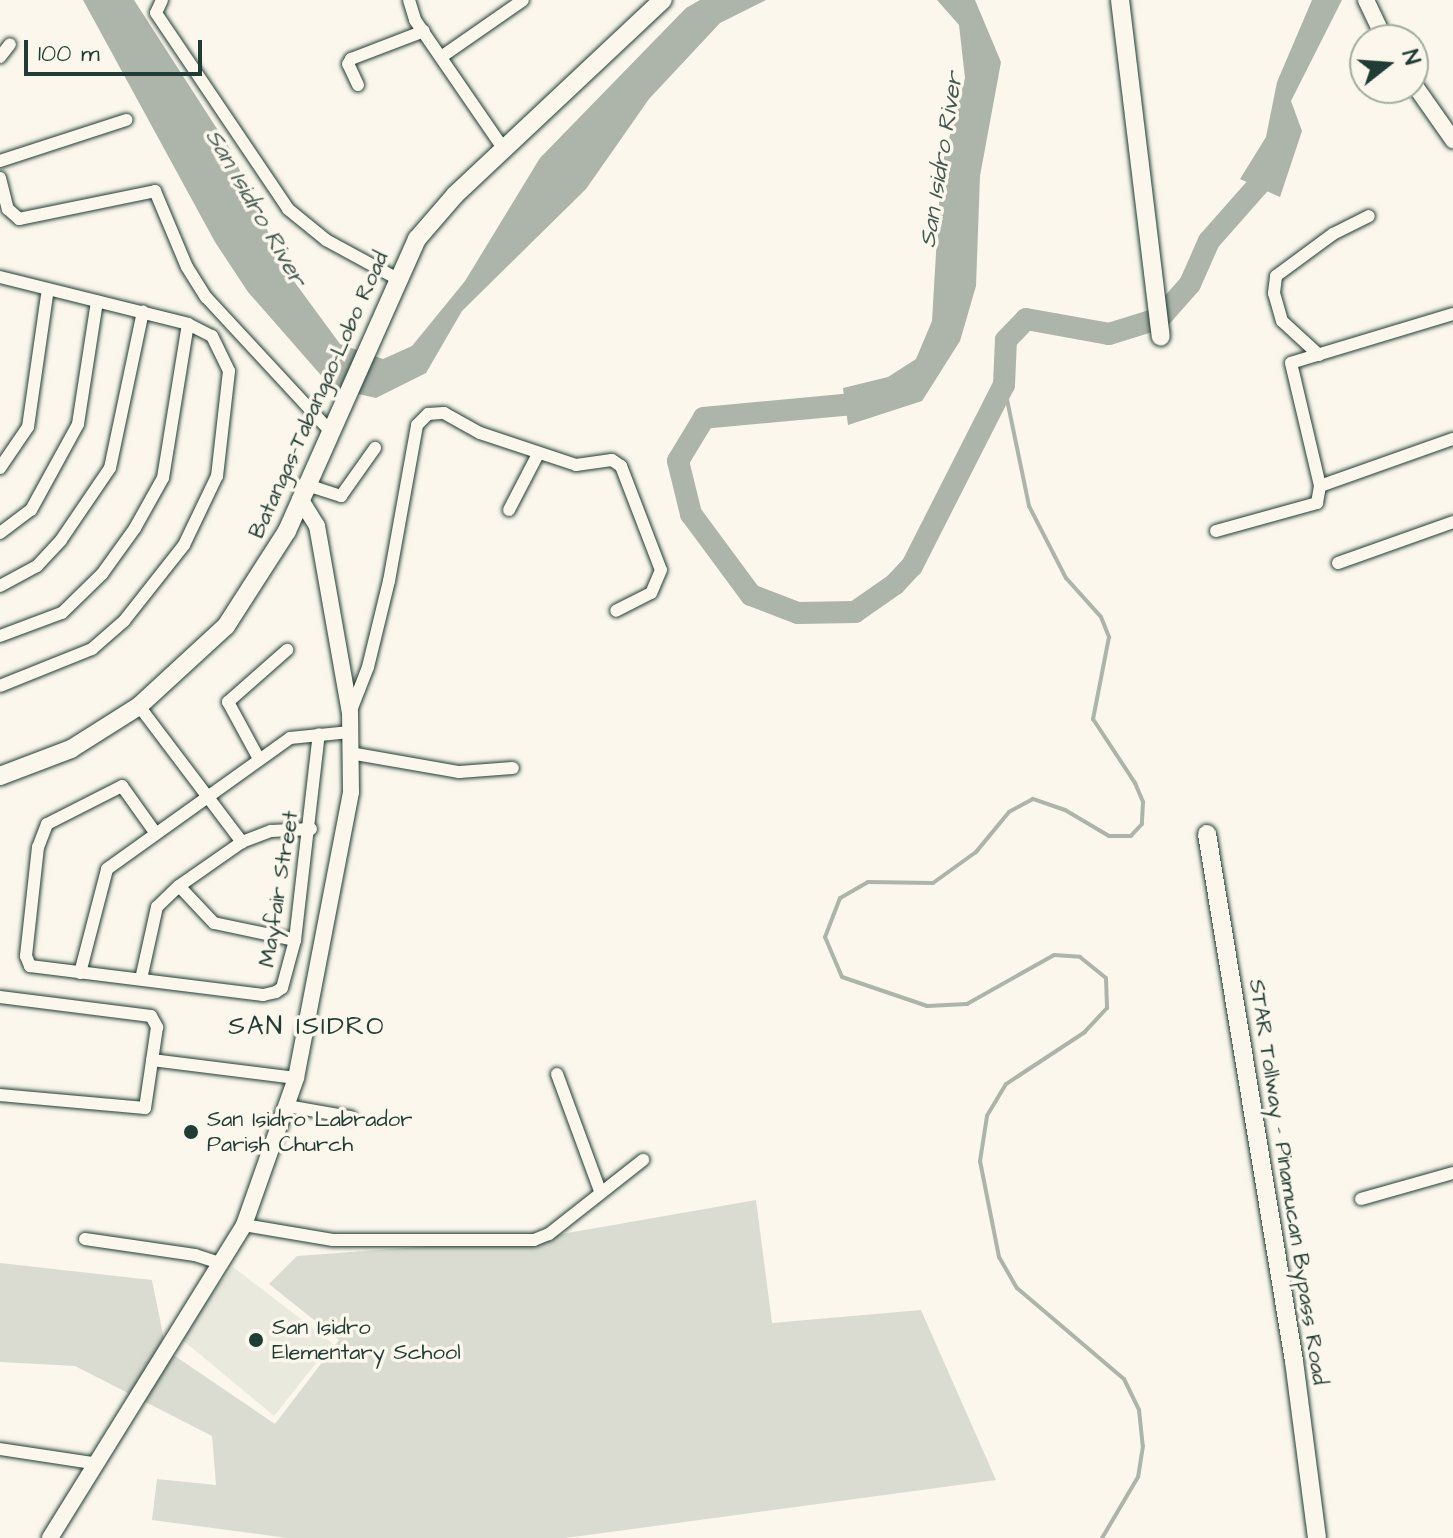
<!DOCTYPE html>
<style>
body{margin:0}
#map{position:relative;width:1453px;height:1538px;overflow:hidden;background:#fbf7ec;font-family:"Architects Daughter",sans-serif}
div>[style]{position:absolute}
.built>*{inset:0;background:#eae9de}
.green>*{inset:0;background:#dbdcd1}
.water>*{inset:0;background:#adb4aa}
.stream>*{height:4px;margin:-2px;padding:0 2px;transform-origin:2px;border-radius:2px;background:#adb4aa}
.river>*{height:22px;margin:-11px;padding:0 11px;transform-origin:11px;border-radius:11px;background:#adb4aa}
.roads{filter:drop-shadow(0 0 2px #1f3d34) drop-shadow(0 0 2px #1f3d34)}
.street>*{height:12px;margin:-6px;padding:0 6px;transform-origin:6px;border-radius:6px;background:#fbf7ec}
.secondary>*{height:16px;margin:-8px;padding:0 8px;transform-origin:8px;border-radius:8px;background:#fbf7ec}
.primary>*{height:18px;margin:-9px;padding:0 9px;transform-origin:9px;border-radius:9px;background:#fbf7ec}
.dots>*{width:22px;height:22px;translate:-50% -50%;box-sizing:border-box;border:4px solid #fbf7ec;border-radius:50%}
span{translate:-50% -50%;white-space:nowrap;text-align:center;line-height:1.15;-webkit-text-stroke:7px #fbf7ec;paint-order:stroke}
.street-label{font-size:22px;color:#1f3d34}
.poi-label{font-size:22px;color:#1f3d34}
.left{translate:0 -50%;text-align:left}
.water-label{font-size:24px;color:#425b52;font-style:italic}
.quarter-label{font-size:26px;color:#1f3d34;letter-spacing:2px}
.north{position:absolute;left:1349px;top:24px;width:80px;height:80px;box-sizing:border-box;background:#fbf7ec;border:2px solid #a3ada2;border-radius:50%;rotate:73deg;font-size:22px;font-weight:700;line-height:32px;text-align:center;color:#1f3d34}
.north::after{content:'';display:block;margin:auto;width:28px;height:36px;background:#1f3d34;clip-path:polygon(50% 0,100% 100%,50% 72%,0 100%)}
.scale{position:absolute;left:24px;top:40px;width:178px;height:36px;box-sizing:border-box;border:4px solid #1f3d34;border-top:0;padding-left:10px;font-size:24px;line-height:28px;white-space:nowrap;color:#1f3d34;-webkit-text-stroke:6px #fbf7ec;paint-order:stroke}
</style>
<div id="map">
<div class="built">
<div style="clip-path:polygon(233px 1267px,332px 1343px,274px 1416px,179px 1337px)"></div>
</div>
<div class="green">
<div style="clip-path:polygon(756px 1200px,772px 1323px,921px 1310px,996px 1480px,566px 1538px,287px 1538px,152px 1520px,157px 1479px,216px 1485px,212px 1436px,75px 1366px,0 1362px,0 1263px,152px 1280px,166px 1350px,275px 1424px,339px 1340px,269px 1284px,297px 1256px,539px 1238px)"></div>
</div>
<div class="water">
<div style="clip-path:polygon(83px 0,134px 0,230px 149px,285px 269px,340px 344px,383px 359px,412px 346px,465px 281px,540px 158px,686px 8px,700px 0,766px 0,720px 23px,649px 99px,586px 189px,462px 311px,426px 373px,376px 398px,337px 389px,326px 381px,248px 292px,215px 242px)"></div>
<div style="clip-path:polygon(937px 0,975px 0,1001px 62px,980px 176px,976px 286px,960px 341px,922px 401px,848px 425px,843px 388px,888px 377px,916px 359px,932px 321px,941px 169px,965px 78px,959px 25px)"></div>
<div style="clip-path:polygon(1312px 0,1342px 0,1291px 101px,1302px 131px,1280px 197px,1240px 179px,1266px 137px,1277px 82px)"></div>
</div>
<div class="stream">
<div style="left:1004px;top:385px;width:124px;rotate:78.3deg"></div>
<div style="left:1029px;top:506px;width:81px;rotate:62.8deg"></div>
<div style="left:1066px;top:578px;width:52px;rotate:48.1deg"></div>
<div style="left:1101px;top:617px;width:22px;rotate:68deg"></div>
<div style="left:1109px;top:637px;width:84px;rotate:101deg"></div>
<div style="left:1093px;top:719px;width:77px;rotate:56.7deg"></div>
<div style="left:1135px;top:783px;width:21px;rotate:67deg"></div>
<div style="left:1143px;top:802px;width:22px;rotate:93deg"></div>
<div style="left:1142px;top:824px;width:16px;rotate:133deg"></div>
<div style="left:1131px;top:836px;width:22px;rotate:180deg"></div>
<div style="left:1109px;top:836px;width:51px;rotate:-149.4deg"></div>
<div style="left:1065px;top:810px;width:34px;rotate:-161deg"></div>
<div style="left:1033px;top:799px;width:27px;rotate:152deg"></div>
<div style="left:1009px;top:812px;width:52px;rotate:129.5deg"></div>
<div style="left:976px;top:852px;width:53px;rotate:144.2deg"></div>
<div style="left:933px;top:883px;width:65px;rotate:-179.1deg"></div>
<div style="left:868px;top:882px;width:32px;rotate:150deg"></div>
<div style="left:840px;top:898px;width:42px;rotate:111deg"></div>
<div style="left:825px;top:937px;width:43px;rotate:67deg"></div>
<div style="left:842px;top:977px;width:90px;rotate:18.8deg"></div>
<div style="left:927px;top:1006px;width:40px;rotate:-2.9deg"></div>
<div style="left:967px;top:1004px;width:100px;rotate:-29.4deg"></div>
<div style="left:1054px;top:955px;width:26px;rotate:4deg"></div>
<div style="left:1080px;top:957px;width:33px;rotate:39deg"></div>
<div style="left:1106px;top:978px;width:30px;rotate:88deg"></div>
<div style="left:1107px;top:1008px;width:33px;rotate:133deg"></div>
<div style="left:1085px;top:1032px;width:95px;rotate:146.6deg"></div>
<div style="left:1006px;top:1084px;width:37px;rotate:121deg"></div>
<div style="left:987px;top:1116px;width:46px;rotate:98.8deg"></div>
<div style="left:980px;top:1161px;width:98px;rotate:78.8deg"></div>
<div style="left:999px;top:1257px;width:36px;rotate:60deg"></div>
<div style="left:1017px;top:1288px;width:140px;rotate:40.4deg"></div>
<div style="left:1124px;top:1379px;width:34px;rotate:64deg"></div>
<div style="left:1139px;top:1410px;width:36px;rotate:84deg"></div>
<div style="left:1143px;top:1446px;width:31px;rotate:99deg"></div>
<div style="left:1138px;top:1477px;width:71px;rotate:120.5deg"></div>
</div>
<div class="river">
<div style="left:875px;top:402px;width:172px;rotate:174.7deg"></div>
<div style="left:704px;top:418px;width:50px;rotate:121.2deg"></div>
<div style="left:678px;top:461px;width:55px;rotate:76.2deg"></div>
<div style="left:691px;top:514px;width:101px;rotate:53.5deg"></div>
<div style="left:751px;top:595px;width:50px;rotate:21deg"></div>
<div style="left:798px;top:613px;width:57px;rotate:-1deg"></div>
<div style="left:855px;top:612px;width:49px;rotate:-35deg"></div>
<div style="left:895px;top:584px;width:25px;rotate:-47deg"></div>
<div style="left:912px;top:566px;width:203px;rotate:-63.1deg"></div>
<div style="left:1004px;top:385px;width:45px;rotate:-87.5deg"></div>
<div style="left:1006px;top:340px;width:29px;rotate:-46deg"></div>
<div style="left:1026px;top:319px;width:84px;rotate:10.2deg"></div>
<div style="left:1109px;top:334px;width:53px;rotate:-17.4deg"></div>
<div style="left:1160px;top:318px;width:45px;rotate:-48.6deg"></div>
<div style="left:1190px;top:284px;width:47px;rotate:-66.2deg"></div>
<div style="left:1209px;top:241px;width:79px;rotate:-48.6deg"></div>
<div style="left:1261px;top:182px;width:22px;rotate:-74deg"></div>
</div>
<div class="roads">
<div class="street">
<div style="left:162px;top:0;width:14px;rotate:115deg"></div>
<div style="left:156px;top:13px;width:236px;rotate:56deg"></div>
<div style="left:288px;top:209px;width:49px;rotate:39.2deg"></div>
<div style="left:326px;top:240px;width:80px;rotate:28.5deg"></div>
<div style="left:409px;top:0;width:21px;rotate:73deg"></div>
<div style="left:415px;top:20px;width:155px;rotate:55.5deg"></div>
<div style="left:444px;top:55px;width:96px;rotate:-34.8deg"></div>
<div style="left:0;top:57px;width:16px;rotate:-52deg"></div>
<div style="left:358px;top:85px;width:23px;rotate:-115deg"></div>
<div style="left:348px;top:64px;width:6px;rotate:-59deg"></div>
<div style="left:351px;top:59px;width:78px;rotate:-21deg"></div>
<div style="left:0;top:161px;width:133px;rotate:-18deg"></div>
<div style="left:0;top:178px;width:32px;rotate:76deg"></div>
<div style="left:8px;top:209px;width:15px;rotate:42deg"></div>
<div style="left:19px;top:219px;width:139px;rotate:-11.6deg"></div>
<div style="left:155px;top:191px;width:82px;rotate:67.2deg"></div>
<div style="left:187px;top:267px;width:36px;rotate:58deg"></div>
<div style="left:206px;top:297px;width:183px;rotate:47.2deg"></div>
<div style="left:0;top:277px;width:194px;rotate:14deg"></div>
<div style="left:188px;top:324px;width:27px;rotate:27deg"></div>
<div style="left:212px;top:336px;width:39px;rotate:64deg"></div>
<div style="left:229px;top:371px;width:106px;rotate:96.5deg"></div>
<div style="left:217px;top:476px;width:76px;rotate:115.6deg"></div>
<div style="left:184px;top:545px;width:97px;rotate:128.3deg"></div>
<div style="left:124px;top:621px;width:43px;rotate:138.8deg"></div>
<div style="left:92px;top:649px;width:99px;rotate:158.1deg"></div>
<div style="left:1453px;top:314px;width:169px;rotate:163.2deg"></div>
<div style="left:1291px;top:363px;width:126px;rotate:76.7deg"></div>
<div style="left:1320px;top:486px;width:141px;rotate:-19.5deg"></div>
<div style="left:1319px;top:355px;width:50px;rotate:-137.4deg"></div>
<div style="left:1282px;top:321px;width:29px;rotate:-106deg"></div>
<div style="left:1274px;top:293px;width:17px;rotate:-83deg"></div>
<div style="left:1276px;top:276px;width:71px;rotate:-36.4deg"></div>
<div style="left:1333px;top:234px;width:40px;rotate:-26.6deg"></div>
<div style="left:0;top:468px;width:50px;rotate:-55.7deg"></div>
<div style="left:28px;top:427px;width:139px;rotate:-81.8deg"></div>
<div style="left:307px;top:485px;width:36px;rotate:18deg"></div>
<div style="left:341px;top:496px;width:59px;rotate:-54.7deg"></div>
<div style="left:509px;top:510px;width:63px;rotate:-62.6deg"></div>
<div style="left:1216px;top:531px;width:105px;rotate:-15.5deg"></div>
<div style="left:1317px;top:503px;width:17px;rotate:-80deg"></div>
<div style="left:0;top:533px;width:39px;rotate:-37deg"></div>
<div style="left:31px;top:510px;width:98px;rotate:-61.3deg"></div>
<div style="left:78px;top:424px;width:124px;rotate:-81.2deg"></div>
<div style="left:1338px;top:563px;width:122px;rotate:-19.6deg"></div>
<div style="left:0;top:586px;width:42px;rotate:-28.4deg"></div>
<div style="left:37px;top:566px;width:35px;rotate:-47deg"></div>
<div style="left:61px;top:540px;width:87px;rotate:-55.8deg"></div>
<div style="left:110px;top:468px;width:160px;rotate:-78.1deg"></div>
<div style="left:0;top:636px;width:66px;rotate:-20.4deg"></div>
<div style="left:62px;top:613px;width:56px;rotate:-44.3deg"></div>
<div style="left:102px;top:574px;width:57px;rotate:-54.3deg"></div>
<div style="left:135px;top:528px;width:57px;rotate:-60.8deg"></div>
<div style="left:163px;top:478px;width:156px;rotate:-80.8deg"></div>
<div style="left:139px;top:706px;width:171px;rotate:52.9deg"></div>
<div style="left:350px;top:713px;width:49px;rotate:-68.6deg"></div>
<div style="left:368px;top:667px;width:89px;rotate:-76.3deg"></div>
<div style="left:389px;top:581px;width:158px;rotate:-79.8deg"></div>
<div style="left:417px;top:425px;width:16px;rotate:-45deg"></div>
<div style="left:428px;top:414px;width:16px;rotate:-4deg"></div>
<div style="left:444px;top:413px;width:41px;rotate:29.1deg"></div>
<div style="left:480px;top:433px;width:101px;rotate:18.4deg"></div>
<div style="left:576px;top:465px;width:36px;rotate:-8deg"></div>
<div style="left:612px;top:460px;width:11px;rotate:34deg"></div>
<div style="left:621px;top:466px;width:111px;rotate:69deg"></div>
<div style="left:661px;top:570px;width:25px;rotate:113deg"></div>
<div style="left:651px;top:593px;width:39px;rotate:153deg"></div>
<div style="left:350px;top:753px;width:111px;rotate:9.9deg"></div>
<div style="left:459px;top:772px;width:54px;rotate:-4.2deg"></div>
<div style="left:259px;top:759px;width:65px;rotate:-118.5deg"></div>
<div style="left:228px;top:702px;width:79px;rotate:-41.4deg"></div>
<div style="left:154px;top:831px;width:55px;rotate:-125.4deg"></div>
<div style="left:122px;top:786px;width:84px;rotate:153.1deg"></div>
<div style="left:47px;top:824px;width:25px;rotate:111deg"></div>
<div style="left:38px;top:847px;width:110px;rotate:96.3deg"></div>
<div style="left:26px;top:956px;width:11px;rotate:68deg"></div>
<div style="left:30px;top:966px;width:235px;rotate:7.1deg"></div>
<div style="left:263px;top:995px;width:13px;rotate:-13deg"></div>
<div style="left:276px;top:992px;width:7px;rotate:-34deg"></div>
<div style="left:282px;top:988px;width:50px;rotate:-74.8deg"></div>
<div style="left:295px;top:940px;width:207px;rotate:-83.4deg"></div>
<div style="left:179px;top:886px;width:51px;rotate:46.6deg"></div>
<div style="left:214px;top:923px;width:83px;rotate:11.9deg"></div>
<div style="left:80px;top:973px;width:107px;rotate:-75.4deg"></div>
<div style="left:107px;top:869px;width:225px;rotate:-35.6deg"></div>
<div style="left:290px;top:738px;width:60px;rotate:-5.7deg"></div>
<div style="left:141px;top:979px;width:74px;rotate:-77.5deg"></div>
<div style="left:157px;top:907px;width:30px;rotate:-44deg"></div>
<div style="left:179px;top:886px;width:77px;rotate:-34.9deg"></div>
<div style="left:242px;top:842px;width:31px;rotate:-21deg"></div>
<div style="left:271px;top:831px;width:40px;rotate:-2.9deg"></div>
<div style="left:0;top:997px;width:152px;rotate:7.2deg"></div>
<div style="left:151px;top:1016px;width:13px;rotate:61deg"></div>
<div style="left:157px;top:1027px;width:82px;rotate:98.4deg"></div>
<div style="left:145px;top:1108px;width:146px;rotate:-174.9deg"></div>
<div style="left:152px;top:1060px;width:145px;rotate:7.1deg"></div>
<div style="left:557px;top:1074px;width:125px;rotate:69.8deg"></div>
<div style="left:287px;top:1106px;width:65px;rotate:9.8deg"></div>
<div style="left:1361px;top:1199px;width:96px;rotate:-15.8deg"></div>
<div style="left:244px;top:1225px;width:90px;rotate:9.6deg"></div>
<div style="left:333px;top:1240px;width:201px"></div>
<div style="left:534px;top:1240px;width:16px;rotate:-22deg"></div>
<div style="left:549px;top:1234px;width:120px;rotate:-38.2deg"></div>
<div style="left:85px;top:1239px;width:111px;rotate:8.3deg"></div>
<div style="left:195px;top:1255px;width:28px;rotate:18deg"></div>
<div style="left:0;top:1449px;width:94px;rotate:8.6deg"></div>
</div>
<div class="secondary">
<div style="left:1366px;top:0;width:44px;rotate:64.6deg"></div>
<div style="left:1413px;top:83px;width:70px;rotate:54.9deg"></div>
<div style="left:50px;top:1538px;width:368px;rotate:-58.2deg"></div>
<div style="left:244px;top:1225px;width:156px;rotate:-70.5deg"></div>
<div style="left:296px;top:1078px;width:291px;rotate:-79.1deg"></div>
<div style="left:351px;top:792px;width:79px;rotate:-90.7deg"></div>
<div style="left:350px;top:713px;width:190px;rotate:-100deg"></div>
<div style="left:317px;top:526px;width:32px;rotate:-122deg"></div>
</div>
<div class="primary">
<div style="left:1120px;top:0;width:339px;rotate:83.1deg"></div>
<div style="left:0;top:776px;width:76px;rotate:-20.8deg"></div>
<div style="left:71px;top:749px;width:80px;rotate:-32.3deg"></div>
<div style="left:139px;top:706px;width:118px;rotate:-42.6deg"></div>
<div style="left:226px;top:626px;width:113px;rotate:-57.3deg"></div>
<div style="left:287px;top:531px;width:320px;rotate:-66deg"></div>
<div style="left:417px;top:239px;width:58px;rotate:-49.2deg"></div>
<div style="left:455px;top:195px;width:285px;rotate:-43.2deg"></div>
<div style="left:1207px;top:834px;width:534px;rotate:80.63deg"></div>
<div style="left:1294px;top:1361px;width:178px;rotate:82.6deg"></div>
</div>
</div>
<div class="dots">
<div style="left:191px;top:1132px;background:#1f3d34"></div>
<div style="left:256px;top:1340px;background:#1f3d34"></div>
</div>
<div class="street-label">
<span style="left:319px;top:395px;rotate:-66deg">Batangas-Tabangao-Lobo Road</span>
<span style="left:279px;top:889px;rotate:-81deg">Mayfair Street</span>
<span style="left:1288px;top:1182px;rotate:81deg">STAR Tollway - Pinamucan Bypass Road</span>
</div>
<div class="poi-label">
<span class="left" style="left:207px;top:1132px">San Isidro Labrador<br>Parish Church</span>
<span class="left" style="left:272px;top:1340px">San Isidro<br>Elementary School</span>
</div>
<div class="water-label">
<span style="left:942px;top:160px;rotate:-81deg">San Isidro River</span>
<span style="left:255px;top:208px;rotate:60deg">San Isidro River</span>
</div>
<div class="quarter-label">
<span style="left:307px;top:1027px">SAN ISIDRO</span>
</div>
<div class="north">N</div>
<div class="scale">100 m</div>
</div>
